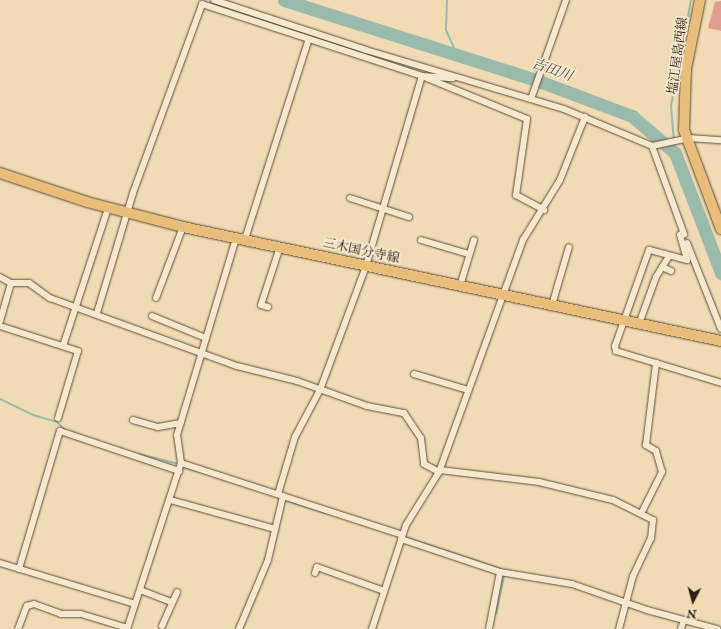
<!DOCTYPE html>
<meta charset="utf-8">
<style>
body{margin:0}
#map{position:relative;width:721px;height:629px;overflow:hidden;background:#f0dbb4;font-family:"IM FELL Double Pica","Noto Serif JP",serif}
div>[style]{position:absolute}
.stream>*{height:2px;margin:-1px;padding:0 1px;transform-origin:1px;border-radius:1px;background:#9abbab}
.river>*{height:13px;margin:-6.5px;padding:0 6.5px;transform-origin:6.5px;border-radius:6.5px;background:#9abbab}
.building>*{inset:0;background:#e09c8e}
.roads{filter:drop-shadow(0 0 1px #5e4f3b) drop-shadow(0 0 1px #5e4f3b)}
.street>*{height:6px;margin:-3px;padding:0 3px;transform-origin:3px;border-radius:3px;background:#f5e8ce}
.primary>*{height:10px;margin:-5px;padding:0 5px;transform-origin:5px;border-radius:5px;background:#e8be7a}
span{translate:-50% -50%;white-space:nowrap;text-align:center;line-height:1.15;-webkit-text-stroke:3.5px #f5e8ce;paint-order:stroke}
.street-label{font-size:13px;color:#2e2013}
.water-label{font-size:14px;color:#4e4e41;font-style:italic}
.north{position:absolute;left:673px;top:581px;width:40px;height:40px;-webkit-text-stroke:3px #f5e8ce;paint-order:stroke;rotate:186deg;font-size:11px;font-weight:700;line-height:16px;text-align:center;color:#2e2013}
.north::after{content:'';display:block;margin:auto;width:14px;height:18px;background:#2e2013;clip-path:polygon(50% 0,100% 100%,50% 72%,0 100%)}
</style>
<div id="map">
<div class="stream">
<div style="left:447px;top:0;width:30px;rotate:92deg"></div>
<div style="left:446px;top:30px;width:30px;rotate:66deg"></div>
<div style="left:675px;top:153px;width:47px;rotate:-94.9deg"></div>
<div style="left:671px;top:106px;width:108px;rotate:-79.3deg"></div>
<div style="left:0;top:399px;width:37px;rotate:26deg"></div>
<div style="left:33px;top:415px;width:25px;rotate:16deg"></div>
<div style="left:57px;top:422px;width:11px;rotate:45deg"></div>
<div style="left:139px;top:454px;width:38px;rotate:14deg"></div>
<div style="left:184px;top:467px;width:37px;rotate:17deg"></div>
<div style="left:288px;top:501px;width:39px;rotate:18deg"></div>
<div style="left:405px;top:537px;width:101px;rotate:18.4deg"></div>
<div style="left:496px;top:614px;width:39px;rotate:-78deg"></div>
</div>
<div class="river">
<div style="left:284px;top:0;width:264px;rotate:17.6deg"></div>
<div style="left:536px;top:80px;width:103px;rotate:20.6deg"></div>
<div style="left:632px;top:116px;width:57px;rotate:40.7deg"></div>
<div style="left:675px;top:153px;width:129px;rotate:69deg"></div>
</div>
<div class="building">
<div style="clip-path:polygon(721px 1px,721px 31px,708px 28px,715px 2px)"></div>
</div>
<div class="roads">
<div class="street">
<div style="left:214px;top:0;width:160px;rotate:18.2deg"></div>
<div style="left:366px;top:50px;width:207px;rotate:16.6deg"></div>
<div style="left:564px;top:109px;width:95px;rotate:22.8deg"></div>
<div style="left:652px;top:146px;width:38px;rotate:-12deg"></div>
<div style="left:689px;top:138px;width:32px;rotate:4deg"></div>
<div style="left:531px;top:99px;width:105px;rotate:-70.5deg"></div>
<div style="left:652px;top:146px;width:94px;rotate:70deg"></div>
<div style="left:350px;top:198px;width:62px;rotate:17.9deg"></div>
<div style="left:683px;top:232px;width:4px;rotate:135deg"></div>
<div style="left:680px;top:235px;width:26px;rotate:74deg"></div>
<div style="left:687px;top:260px;width:39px;rotate:-165deg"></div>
<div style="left:649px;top:250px;width:102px;rotate:109.5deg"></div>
<div style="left:615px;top:346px;width:5px;rotate:79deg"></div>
<div style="left:616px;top:351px;width:110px;rotate:16.9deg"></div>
<div style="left:245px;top:239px;width:207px;rotate:-72.3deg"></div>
<div style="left:421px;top:240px;width:49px;rotate:16.6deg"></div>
<div style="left:687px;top:243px;width:92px;rotate:68.4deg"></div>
<div style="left:662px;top:267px;width:10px;rotate:24deg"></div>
<div style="left:0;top:277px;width:13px;rotate:29deg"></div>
<div style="left:11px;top:283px;width:40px;rotate:106deg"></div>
<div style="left:11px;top:283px;width:18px"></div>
<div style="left:29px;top:283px;width:26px;rotate:36deg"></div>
<div style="left:50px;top:298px;width:199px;rotate:20deg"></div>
<div style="left:237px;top:366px;width:62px;rotate:14deg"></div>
<div style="left:297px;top:381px;width:74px;rotate:19.7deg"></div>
<div style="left:367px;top:406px;width:38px;rotate:11deg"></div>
<div style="left:404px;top:413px;width:30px;rotate:56deg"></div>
<div style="left:421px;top:438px;width:26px;rotate:83deg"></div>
<div style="left:424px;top:464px;width:17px;rotate:28deg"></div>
<div style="left:460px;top:286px;width:48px;rotate:-73.1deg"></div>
<div style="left:156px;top:298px;width:76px;rotate:-69.2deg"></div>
<div style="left:552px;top:305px;width:60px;rotate:-73.7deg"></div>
<div style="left:268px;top:307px;width:7px;rotate:-164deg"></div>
<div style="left:261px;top:305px;width:61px;rotate:-71.9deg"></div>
<div style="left:97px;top:313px;width:125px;rotate:-73.3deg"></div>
<div style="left:133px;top:193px;width:201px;rotate:-69.9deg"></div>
<div style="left:202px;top:4px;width:231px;rotate:18.1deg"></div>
<div style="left:422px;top:76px;width:113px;rotate:22.3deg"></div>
<div style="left:527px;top:119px;width:77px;rotate:98.2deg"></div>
<div style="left:516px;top:195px;width:32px;rotate:28deg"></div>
<div style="left:152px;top:316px;width:58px;rotate:22.2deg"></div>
<div style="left:639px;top:324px;width:50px;rotate:-70.1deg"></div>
<div style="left:656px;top:277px;width:25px;rotate:-58deg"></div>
<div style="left:0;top:326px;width:82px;rotate:17.8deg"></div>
<div style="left:78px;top:351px;width:70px;rotate:106.6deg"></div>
<div style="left:63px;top:346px;width:145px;rotate:-71.9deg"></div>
<div style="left:414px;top:374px;width:56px;rotate:16.5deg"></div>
<div style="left:133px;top:420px;width:26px;rotate:16deg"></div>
<div style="left:158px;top:427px;width:23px;rotate:-10deg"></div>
<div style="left:181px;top:463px;width:232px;rotate:18deg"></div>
<div style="left:440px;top:470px;width:100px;rotate:6.9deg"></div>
<div style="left:539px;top:482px;width:76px;rotate:13.7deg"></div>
<div style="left:613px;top:500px;width:45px;rotate:26.6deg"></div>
<div style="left:653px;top:520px;width:18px;rotate:96deg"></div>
<div style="left:651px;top:538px;width:42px;rotate:115.3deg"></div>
<div style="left:633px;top:576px;width:55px;rotate:104.8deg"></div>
<div style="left:278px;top:494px;width:59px;rotate:-73.4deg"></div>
<div style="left:295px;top:437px;width:53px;rotate:-62deg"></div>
<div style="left:320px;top:390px;width:132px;rotate:-69.6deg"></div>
<div style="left:366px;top:266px;width:198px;rotate:-73.6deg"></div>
<div style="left:422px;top:76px;width:31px;rotate:4deg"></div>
<div style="left:170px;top:500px;width:109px;rotate:15.4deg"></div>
<div style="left:642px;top:512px;width:45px;rotate:-63.4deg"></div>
<div style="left:662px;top:472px;width:22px;rotate:-106deg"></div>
<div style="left:656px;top:451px;width:12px;rotate:-149deg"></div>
<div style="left:646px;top:445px;width:83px;rotate:-83deg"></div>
<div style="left:401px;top:539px;width:104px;rotate:18.4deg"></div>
<div style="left:500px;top:572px;width:73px;rotate:9.5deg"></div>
<div style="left:572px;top:584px;width:79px;rotate:19.1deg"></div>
<div style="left:647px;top:610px;width:73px;rotate:15.2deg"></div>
<div style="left:0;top:563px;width:141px;rotate:16.9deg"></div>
<div style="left:19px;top:569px;width:144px;rotate:-73.5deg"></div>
<div style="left:60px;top:431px;width:126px;rotate:18.6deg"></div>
<div style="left:315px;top:573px;width:6px;rotate:-72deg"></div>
<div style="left:317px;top:567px;width:71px;rotate:19.7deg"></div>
<div style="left:140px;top:590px;width:34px;rotate:21deg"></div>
<div style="left:162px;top:626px;width:37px;rotate:-66deg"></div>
<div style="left:18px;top:629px;width:25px;rotate:-69deg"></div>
<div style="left:27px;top:606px;width:7px;rotate:-16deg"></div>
<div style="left:34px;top:604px;width:29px;rotate:20deg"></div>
<div style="left:61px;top:614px;width:20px"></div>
<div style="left:81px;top:614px;width:48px;rotate:16.9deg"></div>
<div style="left:127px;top:629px;width:175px;rotate:-72deg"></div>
<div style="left:181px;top:463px;width:28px;rotate:-98deg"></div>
<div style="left:177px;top:435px;width:206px;rotate:-73.3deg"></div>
<div style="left:239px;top:629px;width:75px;rotate:-67.2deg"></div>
<div style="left:268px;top:560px;width:66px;rotate:-76.8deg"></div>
<div style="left:372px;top:629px;width:109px;rotate:-71.9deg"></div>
<div style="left:406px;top:525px;width:62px;rotate:-58.1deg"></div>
<div style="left:439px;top:472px;width:247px;rotate:-70.1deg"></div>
<div style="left:523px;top:240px;width:70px;rotate:-58.3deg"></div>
<div style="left:560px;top:180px;width:68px;rotate:-68.4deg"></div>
<div style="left:489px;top:629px;width:58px;rotate:-79.1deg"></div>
<div style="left:681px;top:629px;width:9px;rotate:-72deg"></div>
</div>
<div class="primary">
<div style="left:700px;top:0;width:70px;rotate:101.5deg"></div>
<div style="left:686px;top:69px;width:61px;rotate:91.9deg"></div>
<div style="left:684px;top:130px;width:106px;rotate:69.5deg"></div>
<div style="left:0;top:173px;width:92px;rotate:18.4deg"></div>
<div style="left:87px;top:202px;width:99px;rotate:14.6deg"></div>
<div style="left:183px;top:227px;width:550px;rotate:11.96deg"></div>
</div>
</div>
<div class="street-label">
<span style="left:678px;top:56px;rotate:-82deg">塩江屋島西線</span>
<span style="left:361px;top:251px;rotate:12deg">三木国分寺線</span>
</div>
<div class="water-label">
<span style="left:552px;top:70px;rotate:20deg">吉田川</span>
</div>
<div class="north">N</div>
</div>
